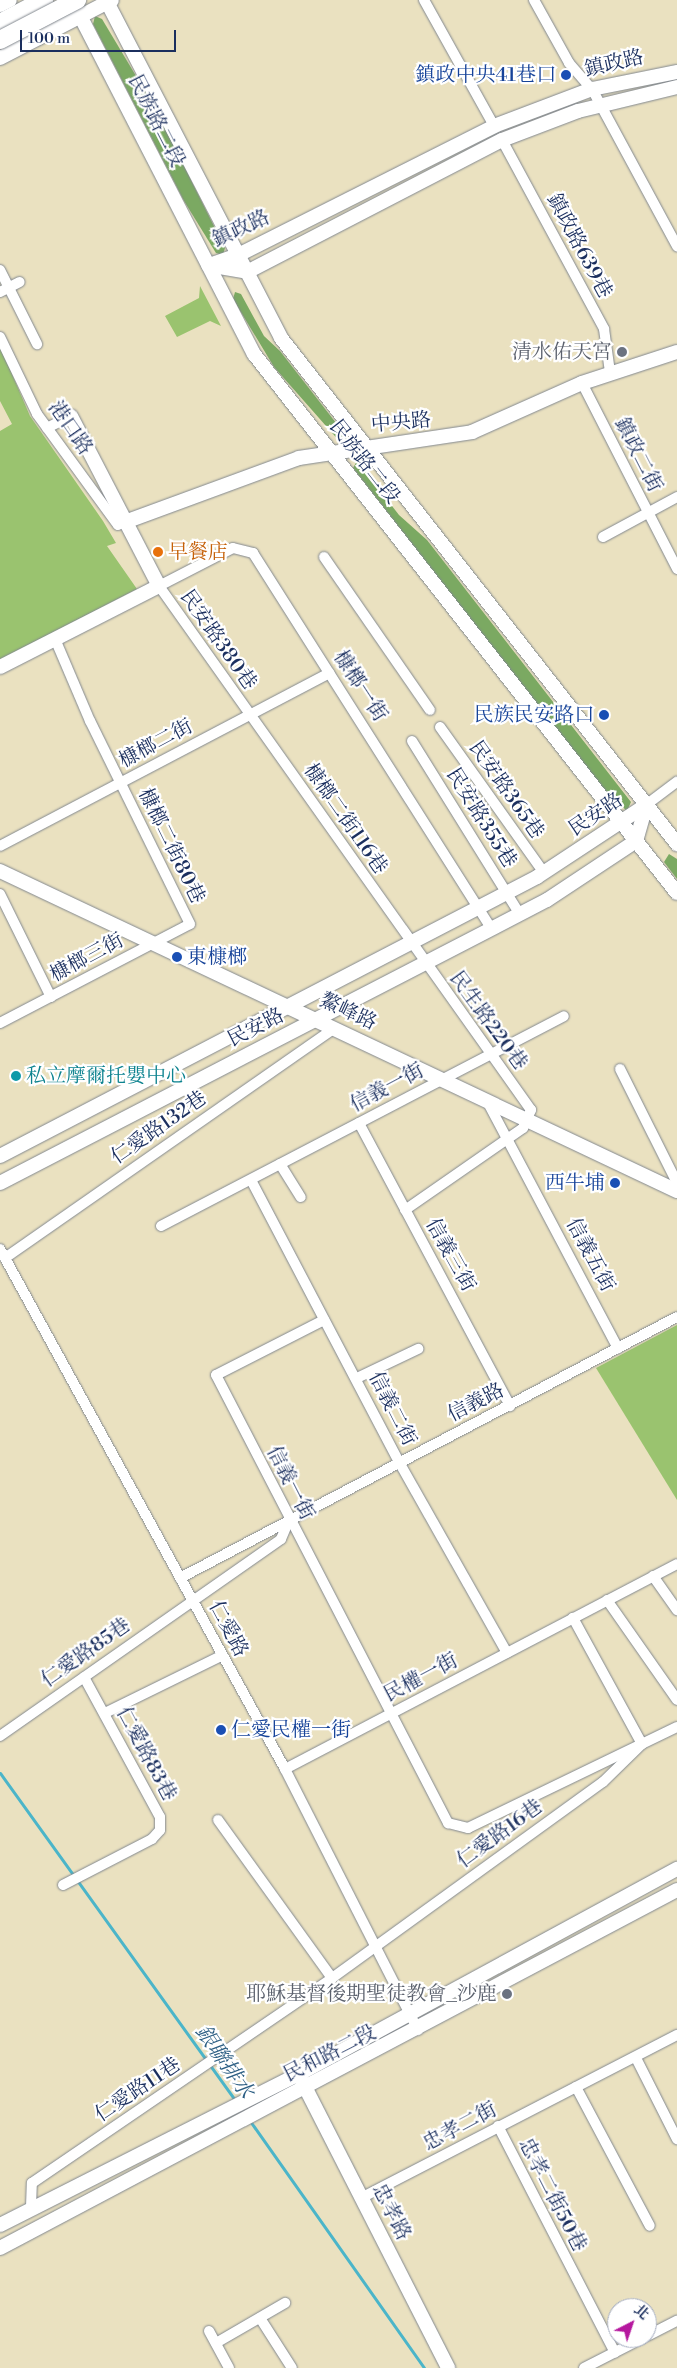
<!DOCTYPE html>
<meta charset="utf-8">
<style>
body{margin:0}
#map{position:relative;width:677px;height:2368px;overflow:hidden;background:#eae1c0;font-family:"Libre Bodoni","Noto Serif TC",serif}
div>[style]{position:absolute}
.green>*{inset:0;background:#9ac36f}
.forest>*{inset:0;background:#7ba962}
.stream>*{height:3px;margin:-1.5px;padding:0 1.5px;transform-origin:1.5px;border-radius:1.5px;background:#4bb5c9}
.roads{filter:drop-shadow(0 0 1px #82888f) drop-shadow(0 0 1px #82888f)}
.street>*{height:10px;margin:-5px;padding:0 5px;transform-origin:5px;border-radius:5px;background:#fff}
.secondary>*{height:14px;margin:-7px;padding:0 7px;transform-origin:7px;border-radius:7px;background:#fff}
.highway>*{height:18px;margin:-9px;padding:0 9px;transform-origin:9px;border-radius:9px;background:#fff}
.bridges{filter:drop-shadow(0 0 1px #82888f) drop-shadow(0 0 1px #82888f)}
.highway-bridge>*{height:18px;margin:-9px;padding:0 9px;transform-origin:9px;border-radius:9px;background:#fff}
.dots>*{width:14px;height:14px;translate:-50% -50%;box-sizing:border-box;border:2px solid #fff;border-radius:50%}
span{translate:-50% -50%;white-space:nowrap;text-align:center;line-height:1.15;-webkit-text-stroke:4.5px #fff;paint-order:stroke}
.street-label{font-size:20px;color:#1b2f5e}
.transit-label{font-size:20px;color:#164399}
.right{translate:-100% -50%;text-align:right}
.left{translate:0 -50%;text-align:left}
.worship-label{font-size:20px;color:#5b616d}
.food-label{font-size:20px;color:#c56008}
.culture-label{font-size:20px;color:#0d838f}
.water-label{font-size:21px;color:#2c5e83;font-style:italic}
.north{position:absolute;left:607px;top:2298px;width:50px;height:50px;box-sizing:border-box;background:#fff;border:1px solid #a4acbf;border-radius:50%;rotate:41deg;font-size:14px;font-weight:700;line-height:20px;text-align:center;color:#1b2f5e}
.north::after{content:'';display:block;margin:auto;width:18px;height:22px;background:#b5179e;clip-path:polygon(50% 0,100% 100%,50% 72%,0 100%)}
.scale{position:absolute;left:20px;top:30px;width:156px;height:22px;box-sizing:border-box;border:2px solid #1b2f5e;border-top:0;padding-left:6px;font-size:15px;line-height:18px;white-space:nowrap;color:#1b2f5e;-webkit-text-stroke:4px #fff;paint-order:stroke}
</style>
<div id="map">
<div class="green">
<div style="clip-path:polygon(200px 286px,221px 326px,210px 321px,177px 337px,165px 316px,199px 298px)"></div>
<div style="clip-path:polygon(0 346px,30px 416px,103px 521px,116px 543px,107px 546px,137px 589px,0 660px,0 431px,12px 424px,0 401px)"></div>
<div style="clip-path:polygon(677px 1325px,677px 1500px,596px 1368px)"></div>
</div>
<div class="forest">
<div style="clip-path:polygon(95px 16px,102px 19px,154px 106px,225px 248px,223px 255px,216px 253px,184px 201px,93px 24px)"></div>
<div style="clip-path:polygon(235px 292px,241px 294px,264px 336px,280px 351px,347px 437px,347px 444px,341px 443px,274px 367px,233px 299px)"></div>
<div style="clip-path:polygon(357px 461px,399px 515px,427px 540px,631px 802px,627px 811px,601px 787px,353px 468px)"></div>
<div style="clip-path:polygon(669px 854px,677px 859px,677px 879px,664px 862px)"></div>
</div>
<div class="stream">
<div style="left:0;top:1773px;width:405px;rotate:54.3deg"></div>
<div style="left:250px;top:2121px;width:302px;rotate:54.8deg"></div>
</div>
<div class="roads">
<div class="street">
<div style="left:424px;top:0;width:144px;rotate:60.9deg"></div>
<div style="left:534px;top:0;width:72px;rotate:60.9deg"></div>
<div style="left:569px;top:63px;width:35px;rotate:49deg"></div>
<div style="left:592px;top:89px;width:179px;rotate:61.6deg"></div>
<div style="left:502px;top:140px;width:215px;rotate:61.6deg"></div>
<div style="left:604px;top:329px;width:43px;rotate:82.1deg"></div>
<div style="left:0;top:270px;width:83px;rotate:63.4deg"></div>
<div style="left:0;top:292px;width:22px;rotate:-27deg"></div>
<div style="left:0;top:337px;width:85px;rotate:64.3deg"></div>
<div style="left:37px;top:414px;width:137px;rotate:53.9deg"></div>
<div style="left:118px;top:525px;width:8px;rotate:-23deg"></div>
<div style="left:582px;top:383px;width:209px;rotate:62.9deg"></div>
<div style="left:47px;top:428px;width:27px;rotate:-27deg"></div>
<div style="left:603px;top:537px;width:84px;rotate:-28.4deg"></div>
<div style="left:324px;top:557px;width:186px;rotate:55.3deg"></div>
<div style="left:440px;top:727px;width:179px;rotate:54.5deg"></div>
<div style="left:412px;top:741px;width:203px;rotate:58.1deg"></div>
<div style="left:646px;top:805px;width:39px;rotate:-37deg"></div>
<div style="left:0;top:846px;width:372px;rotate:-27.7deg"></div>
<div style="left:0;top:894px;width:115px;rotate:63.7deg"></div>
<div style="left:0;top:1023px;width:214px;rotate:-27.5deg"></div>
<div style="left:190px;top:924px;width:226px;rotate:-116.2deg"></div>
<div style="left:90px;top:721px;width:89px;rotate:-113.1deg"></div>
<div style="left:620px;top:1069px;width:127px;rotate:63.4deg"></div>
<div style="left:487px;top:1101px;width:280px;rotate:62.1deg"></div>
<div style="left:359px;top:1123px;width:321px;rotate:61.9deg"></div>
<div style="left:280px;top:1164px;width:39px;rotate:58deg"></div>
<div style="left:251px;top:1180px;width:318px;rotate:62.3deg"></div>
<div style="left:399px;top:1462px;width:219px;rotate:60.5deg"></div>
<div style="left:405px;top:1210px;width:144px;rotate:-34.8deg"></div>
<div style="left:523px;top:1128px;width:20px;rotate:-66deg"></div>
<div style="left:531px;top:1110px;width:643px;rotate:-125.37deg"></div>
<div style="left:159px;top:586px;width:83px;rotate:-27.2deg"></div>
<div style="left:233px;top:548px;width:21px;rotate:14deg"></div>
<div style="left:253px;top:553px;width:444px;rotate:57.6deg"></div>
<div style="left:161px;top:1226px;width:454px;rotate:-27.5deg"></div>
<div style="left:0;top:1249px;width:593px;rotate:61.27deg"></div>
<div style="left:285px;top:1769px;width:293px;rotate:63deg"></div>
<div style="left:5px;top:1258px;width:402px;rotate:-34.9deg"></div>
<div style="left:324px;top:1320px;width:121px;rotate:153deg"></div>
<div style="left:216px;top:1375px;width:505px;rotate:62.62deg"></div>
<div style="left:448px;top:1823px;width:21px;rotate:14deg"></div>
<div style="left:468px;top:1828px;width:232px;rotate:-25.8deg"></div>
<div style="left:357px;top:1378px;width:68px;rotate:-25.4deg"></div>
<div style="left:653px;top:1576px;width:42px;rotate:54.8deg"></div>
<div style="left:180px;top:1578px;width:561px;rotate:-27.71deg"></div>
<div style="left:607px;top:1600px;width:122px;rotate:55deg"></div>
<div style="left:105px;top:1713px;width:131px;rotate:-26.2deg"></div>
<div style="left:0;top:1736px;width:343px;rotate:-35deg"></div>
<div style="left:281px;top:1539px;width:21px;rotate:-67deg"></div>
<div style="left:285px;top:1769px;width:442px;rotate:-27.6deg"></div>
<div style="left:218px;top:1820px;width:195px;rotate:54.2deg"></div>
<div style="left:63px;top:1885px;width:100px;rotate:-27.3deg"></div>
<div style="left:152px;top:1839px;width:12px;rotate:-48deg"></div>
<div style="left:160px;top:1830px;width:13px;rotate:-90deg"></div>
<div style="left:160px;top:1817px;width:159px;rotate:-118.5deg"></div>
<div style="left:636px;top:2058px;width:91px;rotate:63.2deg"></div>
<div style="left:576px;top:2087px;width:157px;rotate:62deg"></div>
<div style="left:498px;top:2126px;width:255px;rotate:62.7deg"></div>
<div style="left:361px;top:2198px;width:356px;rotate:-27.3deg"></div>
<div style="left:31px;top:2207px;width:24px;rotate:-88deg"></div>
<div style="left:32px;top:2183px;width:363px;rotate:-34.3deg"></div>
<div style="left:332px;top:1978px;width:334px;rotate:-35.9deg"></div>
<div style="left:603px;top:1782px;width:54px;rotate:-44.3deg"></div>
<div style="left:642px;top:1744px;width:144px;rotate:-118.7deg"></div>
<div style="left:260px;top:2318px;width:59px;rotate:57.4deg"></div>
<div style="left:209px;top:2331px;width:42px;rotate:61.6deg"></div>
<div style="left:647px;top:2336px;width:34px;rotate:-27deg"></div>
<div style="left:216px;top:2343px;width:80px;rotate:-30.1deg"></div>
<div style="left:584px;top:2368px;width:66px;rotate:-27deg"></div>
</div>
<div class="secondary">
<div style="left:72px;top:0;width:398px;rotate:62.8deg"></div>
<div style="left:254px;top:354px;width:685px;rotate:51.88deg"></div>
<div style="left:106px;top:0;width:381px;rotate:62.6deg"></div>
<div style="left:281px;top:338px;width:643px;rotate:51.95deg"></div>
<div style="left:0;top:5px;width:11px;rotate:-27deg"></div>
<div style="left:0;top:58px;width:126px;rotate:-27.4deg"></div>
<div style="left:208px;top:265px;width:40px;rotate:10deg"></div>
<div style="left:247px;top:272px;width:287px;rotate:-27.4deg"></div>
<div style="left:502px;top:140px;width:81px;rotate:-20.9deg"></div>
<div style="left:578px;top:111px;width:102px;rotate:-13.6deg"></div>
<div style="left:209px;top:265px;width:31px;rotate:-19deg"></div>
<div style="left:238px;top:255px;width:287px;rotate:-26.7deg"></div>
<div style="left:494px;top:126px;width:105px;rotate:-20.7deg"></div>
<div style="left:592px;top:89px;width:87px;rotate:-11.3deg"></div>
<div style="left:125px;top:522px;width:185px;rotate:-20.2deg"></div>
<div style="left:299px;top:458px;width:175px;rotate:-8.5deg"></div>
<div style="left:472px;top:432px;width:120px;rotate:-24deg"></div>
<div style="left:582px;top:383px;width:100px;rotate:-18.1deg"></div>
<div style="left:0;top:667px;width:178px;rotate:-27deg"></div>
<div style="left:159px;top:586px;width:191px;rotate:-117.4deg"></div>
<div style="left:0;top:871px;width:749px;rotate:25.3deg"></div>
<div style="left:0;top:1156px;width:605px;rotate:-27.45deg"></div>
<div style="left:537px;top:877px;width:131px;rotate:-33.4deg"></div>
<div style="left:0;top:1183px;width:616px;rotate:-27.36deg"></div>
<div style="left:547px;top:900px;width:107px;rotate:-33.5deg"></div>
<div style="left:636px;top:841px;width:37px;rotate:-74deg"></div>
<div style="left:302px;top:2081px;width:322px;rotate:63deg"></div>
<div style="left:0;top:2225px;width:335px;rotate:-26.8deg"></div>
<div style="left:299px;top:2074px;width:430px;rotate:-28.5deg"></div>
<div style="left:0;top:2248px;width:766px;rotate:-27.87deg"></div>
</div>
<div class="highway">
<div style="left:0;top:23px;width:50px;rotate:-27.6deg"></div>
</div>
</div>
<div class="bridges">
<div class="highway-bridge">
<div style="left:0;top:40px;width:87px;rotate:-27.5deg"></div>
</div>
</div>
<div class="dots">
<div style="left:566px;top:75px;background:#1a4fb4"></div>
<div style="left:622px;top:352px;background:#6b7280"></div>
<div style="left:158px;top:552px;background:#e8710a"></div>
<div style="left:604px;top:715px;background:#1a4fb4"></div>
<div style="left:177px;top:957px;background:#1a4fb4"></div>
<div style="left:16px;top:1076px;background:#0f9aa8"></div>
<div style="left:615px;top:1183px;background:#1a4fb4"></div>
<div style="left:221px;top:1730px;background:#1a4fb4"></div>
<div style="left:507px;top:1994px;background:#6b7280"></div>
</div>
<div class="street-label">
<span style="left:614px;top:64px;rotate:-13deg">鎮政路</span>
<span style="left:156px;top:121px;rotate:63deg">民族路二段</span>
<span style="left:241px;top:229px;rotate:-25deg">鎮政路</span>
<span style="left:579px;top:246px;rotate:62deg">鎮政路639巷</span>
<span style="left:401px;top:423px;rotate:-5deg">中央路</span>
<span style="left:70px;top:428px;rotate:55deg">港口路</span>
<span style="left:638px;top:455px;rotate:63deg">鎮政二街</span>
<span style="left:364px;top:462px;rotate:52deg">民族路二段</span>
<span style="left:218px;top:640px;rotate:55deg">民安路380巷</span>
<span style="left:360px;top:686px;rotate:57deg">槺榔一街</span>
<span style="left:156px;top:744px;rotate:-28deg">槺榔二街</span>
<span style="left:506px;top:790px;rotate:55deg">民安路365巷</span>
<span style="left:596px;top:815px;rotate:-34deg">民安路</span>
<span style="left:481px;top:818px;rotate:58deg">民安路355巷</span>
<span style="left:345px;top:819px;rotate:55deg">槺榔二街116巷</span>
<span style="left:171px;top:846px;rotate:64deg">槺榔二街80巷</span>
<span style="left:87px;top:958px;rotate:-28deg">槺榔三街</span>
<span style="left:348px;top:1012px;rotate:25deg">鰲峰路</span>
<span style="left:488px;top:1021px;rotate:54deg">民生路220巷</span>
<span style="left:256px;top:1028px;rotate:-27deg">民安路</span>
<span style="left:387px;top:1088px;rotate:-28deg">信義一街</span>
<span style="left:159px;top:1128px;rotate:-35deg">仁愛路132巷</span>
<span style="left:450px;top:1255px;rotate:61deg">信義三街</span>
<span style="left:590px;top:1255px;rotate:62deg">信義五街</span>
<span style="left:476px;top:1403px;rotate:-27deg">信義路</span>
<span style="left:392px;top:1409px;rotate:63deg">信義二街</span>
<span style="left:290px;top:1483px;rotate:63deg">信義一街</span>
<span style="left:228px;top:1629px;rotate:62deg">仁愛路</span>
<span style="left:86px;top:1653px;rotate:-35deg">仁愛路85巷</span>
<span style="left:421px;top:1678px;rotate:-28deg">民權一街</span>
<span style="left:146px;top:1754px;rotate:62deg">仁愛路83巷</span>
<span style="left:500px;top:1834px;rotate:-36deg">仁愛路16巷</span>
<span style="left:330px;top:2054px;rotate:-27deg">民和路二段</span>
<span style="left:138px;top:2090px;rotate:-34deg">仁愛路11巷</span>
<span style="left:460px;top:2127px;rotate:-28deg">忠孝二街</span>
<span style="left:552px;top:2195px;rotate:63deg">忠孝二街50巷</span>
<span style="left:391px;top:2212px;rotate:63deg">忠孝路</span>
</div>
<div class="transit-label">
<span class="right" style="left:556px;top:75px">鎮政中央41巷口</span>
<span class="right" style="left:594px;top:715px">民族民安路口</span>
<span class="left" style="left:187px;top:957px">東槺榔</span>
<span class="right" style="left:605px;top:1183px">西牛埔</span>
<span class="left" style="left:231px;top:1730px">仁愛民權一街</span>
</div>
<div class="worship-label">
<span class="right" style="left:612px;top:352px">清水佑天宮</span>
<span class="right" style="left:497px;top:1994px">耶穌基督後期聖徒教會_沙鹿</span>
</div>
<div class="food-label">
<span class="left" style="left:168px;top:552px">早餐店</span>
</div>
<div class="culture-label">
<span class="left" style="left:26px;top:1076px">私立摩爾托嬰中心</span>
</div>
<div class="water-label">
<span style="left:224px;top:2062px;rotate:55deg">銀聯排水</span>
</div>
<div class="north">北</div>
<div class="scale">100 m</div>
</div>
